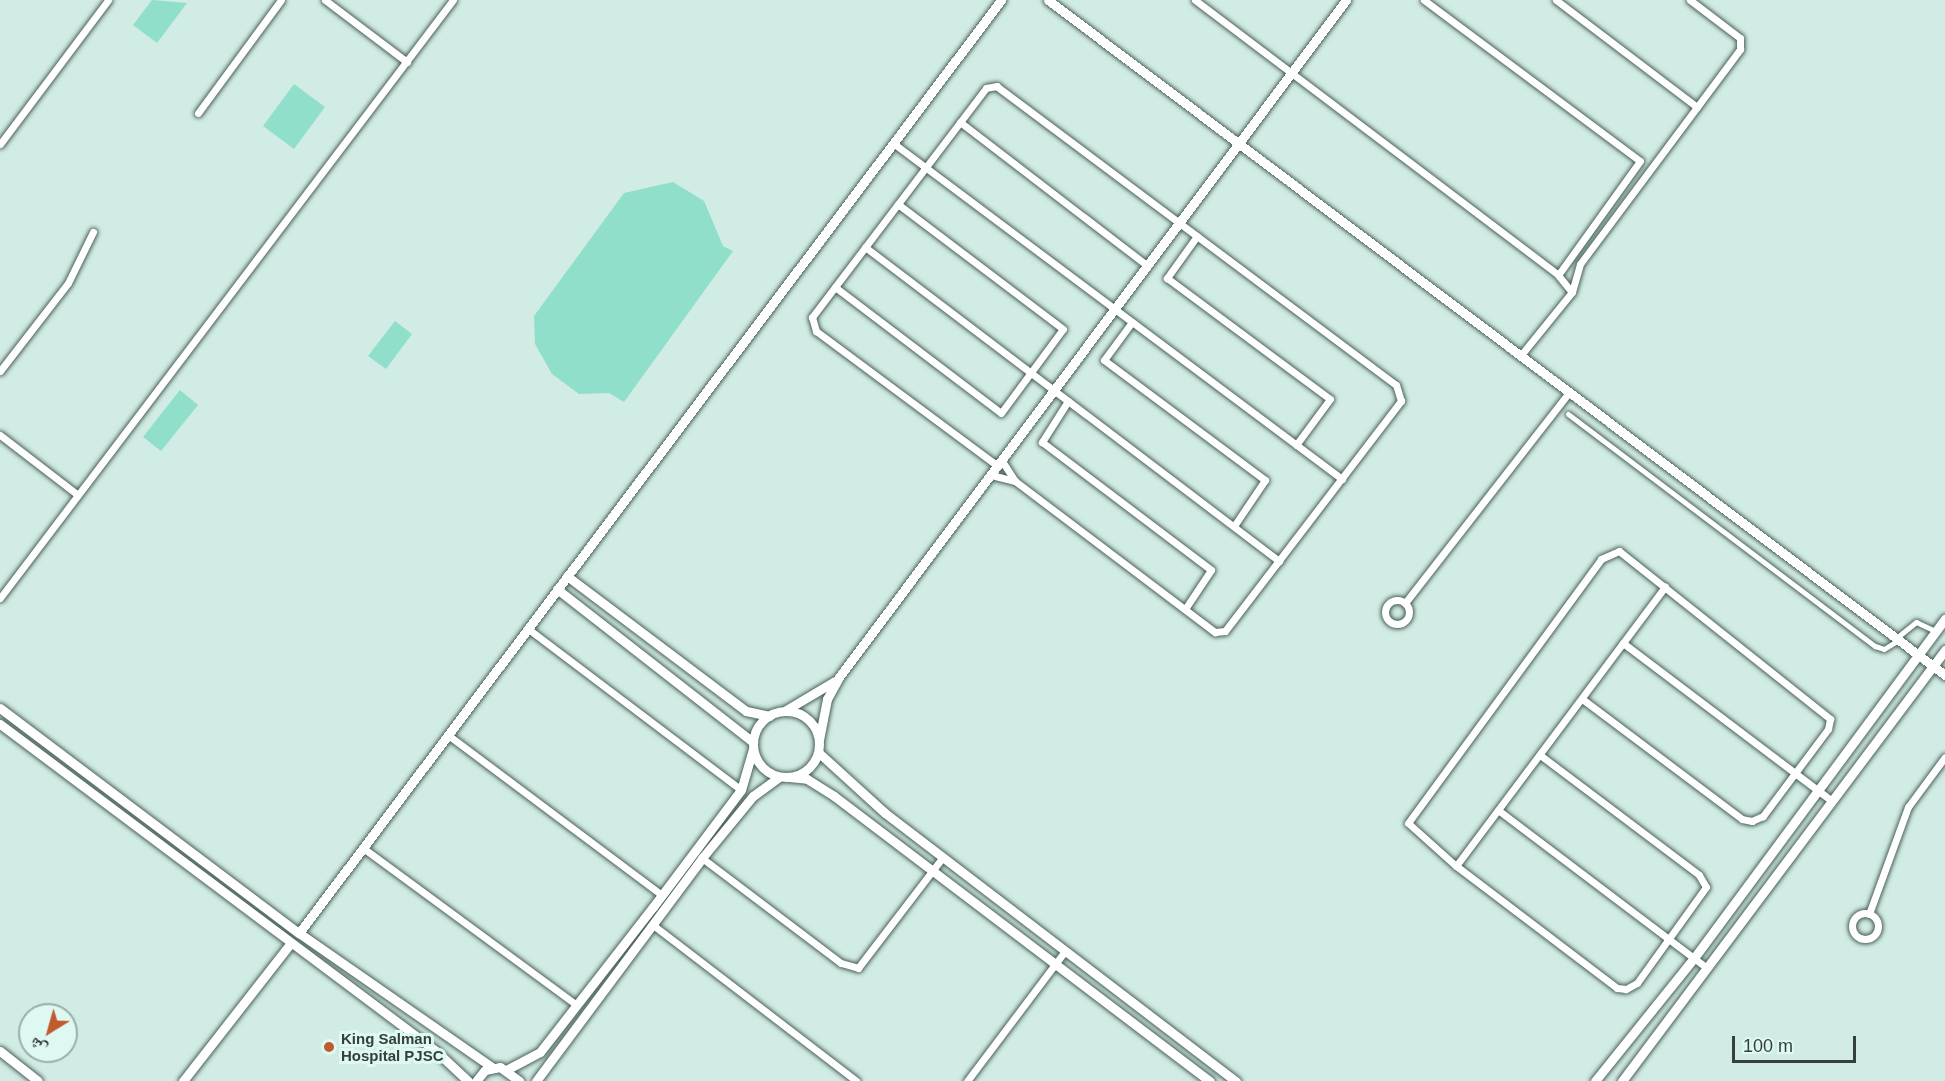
<!DOCTYPE html>
<meta charset="utf-8">
<style>
body{margin:0}
#map{position:relative;width:1945px;height:1081px;overflow:hidden;background:#d1ece4;font-family:Helvetica,"Noto Naskh Arabic",sans-serif}
div>[style]{position:absolute}
.green>*{inset:0;background:#8fdfca}
.roads{filter:drop-shadow(0 0 2px #4a615b) drop-shadow(0 0 2px #4a615b)}
.pedestrian>*{height:5px;margin:-2.5px;padding:0 2.5px;transform-origin:2.5px;border-radius:2.5px;background:#fff}
.minor>*{height:7px;margin:-3.5px;padding:0 3.5px;transform-origin:3.5px;border-radius:3.5px;background:#fff}
.minor>.ring{margin:-3.5px;padding:0;box-sizing:content-box;background:none;border:7px solid #fff;border-radius:50%}
.tertiary>*{height:9px;margin:-4.5px;padding:0 4.5px;transform-origin:4.5px;border-radius:4.5px;background:#fff}
.tertiary>.ring{margin:-4.5px;padding:0;box-sizing:content-box;background:none;border:9px solid #fff;border-radius:50%}
.dots>*{width:16px;height:16px;translate:-50% -50%;box-sizing:border-box;border:3px solid #def9f1;border-radius:50%}
span{translate:-50% -50%;white-space:nowrap;text-align:center;line-height:1.15;-webkit-text-stroke:6px #def9f1;paint-order:stroke}
.poi-label{font-size:15px;color:#353f3c;font-weight:700}
.left{translate:0 -50%;text-align:left}
.north{position:absolute;left:18px;top:1003px;width:60px;height:60px;box-sizing:border-box;background:#def9f1;border:2px solid #9aafa9;border-radius:50%;rotate:217deg;font-size:16px;font-weight:700;line-height:24px;text-align:center;color:#353f3c}
.north::after{content:'';display:block;margin:auto;width:21px;height:27px;background:#c15a2e;clip-path:polygon(50% 0,100% 100%,50% 72%,0 100%)}
.scale{position:absolute;left:1732px;top:1036px;width:124px;height:27px;box-sizing:border-box;border:3px solid #353f3c;border-top:0;padding-left:8px;font-size:18px;line-height:21px;white-space:nowrap;color:#353f3c;-webkit-text-stroke:4px #def9f1;paint-order:stroke}
</style>
<div id="map">
<div class="green">
<div style="clip-path:polygon(152px 0,187px 3px,157px 43px,133px 25px)"></div>
<div style="clip-path:polygon(294px 84px,325px 107px,294px 149px,263px 126px)"></div>
<div style="clip-path:polygon(673px 182px,704px 201px,723px 246px,733px 251px,624px 402px,609px 393px,579px 394px,552px 374px,535px 344px,534px 316px,624px 193px)"></div>
<div style="clip-path:polygon(395px 321px,412px 334px,386px 369px,368px 356px)"></div>
<div style="clip-path:polygon(180px 390px,198px 405px,161px 451px,143px 437px)"></div>
</div>
<div class="roads">
<div class="pedestrian">
<div style="left:1568px;top:414px;width:385px;rotate:37.1deg"></div>
<div style="left:1875px;top:646px;width:9px;rotate:18deg"></div>
<div style="left:1884px;top:649px;width:13px;rotate:-32deg"></div>
<div style="left:1900px;top:635px;width:21px;rotate:-39deg"></div>
<div style="left:1916px;top:622px;width:23px;rotate:25deg"></div>
</div>
<div class="minor">
<div style="left:325px;top:0;width:103px;rotate:37.1deg"></div>
<div style="left:1195px;top:0;width:455px;rotate:37.1deg"></div>
<div style="left:1558px;top:275px;width:22px;rotate:51deg"></div>
<div style="left:1424px;top:0;width:269px;rotate:36.7deg"></div>
<div style="left:1640px;top:161px;width:140px;rotate:125.7deg"></div>
<div style="left:1556px;top:0;width:177px;rotate:37.2deg"></div>
<div style="left:198px;top:113px;width:140px;rotate:-53.7deg"></div>
<div style="left:960px;top:122px;width:233px;rotate:37.5deg"></div>
<div style="left:893px;top:143px;width:561px;rotate:36.81deg"></div>
<div style="left:0;top:144px;width:180px;rotate:-53.1deg"></div>
<div style="left:1197px;top:236px;width:52px;rotate:125.5deg"></div>
<div style="left:1167px;top:278px;width:203px;rotate:36.6deg"></div>
<div style="left:1330px;top:399px;width:57px;rotate:126.5deg"></div>
<div style="left:865px;top:247px;width:520px;rotate:37.18deg"></div>
<div style="left:835px;top:287px;width:208px;rotate:37.2deg"></div>
<div style="left:1001px;top:413px;width:104px;rotate:-53.6deg"></div>
<div style="left:1063px;top:329px;width:207px;rotate:-142.9deg"></div>
<div style="left:1132px;top:322px;width:47px;rotate:126.4deg"></div>
<div style="left:1104px;top:360px;width:201px;rotate:36.7deg"></div>
<div style="left:1265px;top:480px;width:55px;rotate:124deg"></div>
<div style="left:1521px;top:355px;width:81px;rotate:-51deg"></div>
<div style="left:1572px;top:292px;width:29px;rotate:-74deg"></div>
<div style="left:1580px;top:264px;width:268px;rotate:-53.3deg"></div>
<div style="left:1740px;top:49px;width:11px;rotate:-90deg"></div>
<div style="left:1740px;top:38px;width:63px;rotate:-142.8deg"></div>
<div style="left:0;top:371px;width:111px;rotate:-52.3deg"></div>
<div style="left:68px;top:283px;width:57px;rotate:-63.9deg"></div>
<div style="left:1068px;top:401px;width:49px;rotate:122.4deg"></div>
<div style="left:1042px;top:442px;width:212px;rotate:37.1deg"></div>
<div style="left:1211px;top:570px;width:47px;rotate:123.7deg"></div>
<div style="left:0;top:435px;width:98px;rotate:37.6deg"></div>
<div style="left:1002px;top:461px;width:24px;rotate:57deg"></div>
<div style="left:991px;top:475px;width:25px;rotate:14deg"></div>
<div style="left:1015px;top:481px;width:251px;rotate:37.1deg"></div>
<div style="left:1215px;top:632px;width:10px;rotate:-6deg"></div>
<div style="left:1225px;top:631px;width:290px;rotate:-52.6deg"></div>
<div style="left:1401px;top:401px;width:17px;rotate:-107deg"></div>
<div style="left:1396px;top:385px;width:499px;rotate:-143.2deg"></div>
<div style="left:997px;top:86px;width:11px;rotate:170deg"></div>
<div style="left:986px;top:88px;width:288px;rotate:127.2deg"></div>
<div style="left:812px;top:317px;width:15px;rotate:74deg"></div>
<div style="left:816px;top:331px;width:227px;rotate:36.6deg"></div>
<div style="left:0;top:598px;width:750px;rotate:-52.86deg"></div>
<div class="ring" style="left:1385px;top:600px;width:17px;height:17px"></div>
<div style="left:1405px;top:603px;width:267px;rotate:-52.1deg"></div>
<div style="left:527px;top:628px;width:268px;rotate:37.1deg"></div>
<div style="left:1623px;top:643px;width:262px;rotate:37.1deg"></div>
<div style="left:448px;top:735px;width:267px;rotate:36.8deg"></div>
<div style="left:1540px;top:755px;width:199px;rotate:37deg"></div>
<div style="left:1699px;top:875px;width:14px;rotate:60deg"></div>
<div style="left:1706px;top:887px;width:118px;rotate:125.7deg"></div>
<div style="left:1637px;top:983px;width:13px;rotate:151deg"></div>
<div style="left:1626px;top:989px;width:9px;rotate:-174deg"></div>
<div style="left:1617px;top:988px;width:202px;rotate:-142.8deg"></div>
<div style="left:1456px;top:866px;width:64px;rotate:-138.1deg"></div>
<div style="left:1408px;top:823px;width:327px;rotate:-53.8deg"></div>
<div style="left:1601px;top:559px;width:20px;rotate:-24deg"></div>
<div style="left:1619px;top:551px;width:270px;rotate:38.5deg"></div>
<div style="left:1830px;top:719px;width:10px;rotate:101deg"></div>
<div style="left:1828px;top:729px;width:109px;rotate:126.8deg"></div>
<div style="left:1763px;top:816px;width:12px;rotate:156deg"></div>
<div style="left:1752px;top:821px;width:10px;rotate:-169deg"></div>
<div style="left:1742px;top:819px;width:200px;rotate:-143.1deg"></div>
<div style="left:1498px;top:810px;width:262px;rotate:37.1deg"></div>
<div style="left:363px;top:848px;width:265px;rotate:36.3deg"></div>
<div style="left:702px;top:858px;width:174px;rotate:37.1deg"></div>
<div style="left:841px;top:963px;width:18px;rotate:16deg"></div>
<div style="left:858px;top:968px;width:138px;rotate:-52.6deg"></div>
<div style="left:1456px;top:866px;width:349px;rotate:-53.2deg"></div>
<div class="ring" style="left:1852px;top:913px;width:19px;height:19px"></div>
<div style="left:1869px;top:914px;width:114px;rotate:-70deg"></div>
<div style="left:1908px;top:807px;width:62px;rotate:-53.5deg"></div>
<div style="left:653px;top:925px;width:256px;rotate:37.5deg"></div>
<div style="left:967px;top:1081px;width:163px;rotate:-53deg"></div>
</div>
<div class="tertiary">
<div style="left:1048px;top:0;width:1123px;rotate:36.96deg"></div>
<div style="left:567px;top:576px;width:224px;rotate:37deg"></div>
<div style="left:746px;top:711px;width:24px;rotate:12deg"></div>
<div style="left:557px;top:589px;width:249px;rotate:38deg"></div>
<div style="left:0;top:708px;width:374px;rotate:37deg"></div>
<div style="left:299px;top:933px;width:235px;rotate:34.8deg"></div>
<div style="left:786px;top:710px;width:57px;rotate:-30.6deg"></div>
<div class="ring" style="left:753px;top:711px;width:57px;height:57px"></div>
<div style="left:0;top:724px;width:545px;rotate:36.87deg"></div>
<div style="left:436px;top:1051px;width:44px;rotate:43.2deg"></div>
<div style="left:819px;top:740px;width:42px;rotate:-79deg"></div>
<div style="left:827px;top:699px;width:25px;rotate:-61deg"></div>
<div style="left:839px;top:677px;width:846px;rotate:-53.17deg"></div>
<div style="left:819px;top:753px;width:89px;rotate:42.3deg"></div>
<div style="left:885px;top:813px;width:442px;rotate:37.4deg"></div>
<div style="left:789px;top:777px;width:18px;rotate:6deg"></div>
<div style="left:807px;top:779px;width:32px;rotate:32deg"></div>
<div style="left:834px;top:796px;width:472px;rotate:37.2deg"></div>
<div style="left:299px;top:933px;width:1168px;rotate:-53.04deg"></div>
<div style="left:0;top:1051px;width:48px;rotate:38.3deg"></div>
<div style="left:508px;top:1069px;width:36px;rotate:-28deg"></div>
<div style="left:540px;top:1052px;width:184px;rotate:-52.1deg"></div>
<div style="left:653px;top:907px;width:146px;rotate:-53.1deg"></div>
<div style="left:741px;top:790px;width:43px;rotate:-73.7deg"></div>
<div style="left:183px;top:1081px;width:175px;rotate:-52deg"></div>
<div style="left:476px;top:1081px;width:14px;rotate:-51deg"></div>
<div style="left:485px;top:1070px;width:15px;rotate:-11deg"></div>
<div style="left:500px;top:1067px;width:24px;rotate:36deg"></div>
<div style="left:536px;top:1081px;width:278px;rotate:-53.3deg"></div>
<div style="left:702px;top:858px;width:80px;rotate:-50.6deg"></div>
<div style="left:753px;top:796px;width:32px;rotate:-36deg"></div>
<div style="left:1595px;top:1081px;width:158px;rotate:-51.2deg"></div>
<div style="left:1694px;top:958px;width:422px;rotate:-53.5deg"></div>
<div style="left:1622px;top:1081px;width:539px;rotate:-53.15deg"></div>
</div>
</div>
<div class="dots">
<div style="left:329px;top:1047px;background:#c15a2e"></div>
</div>
<div class="poi-label">
<span class="left" style="left:341px;top:1047px">King Salman<br>Hospital PJSC</span>
</div>
<div class="north">ش</div>
<div class="scale">100 m</div>
</div>
